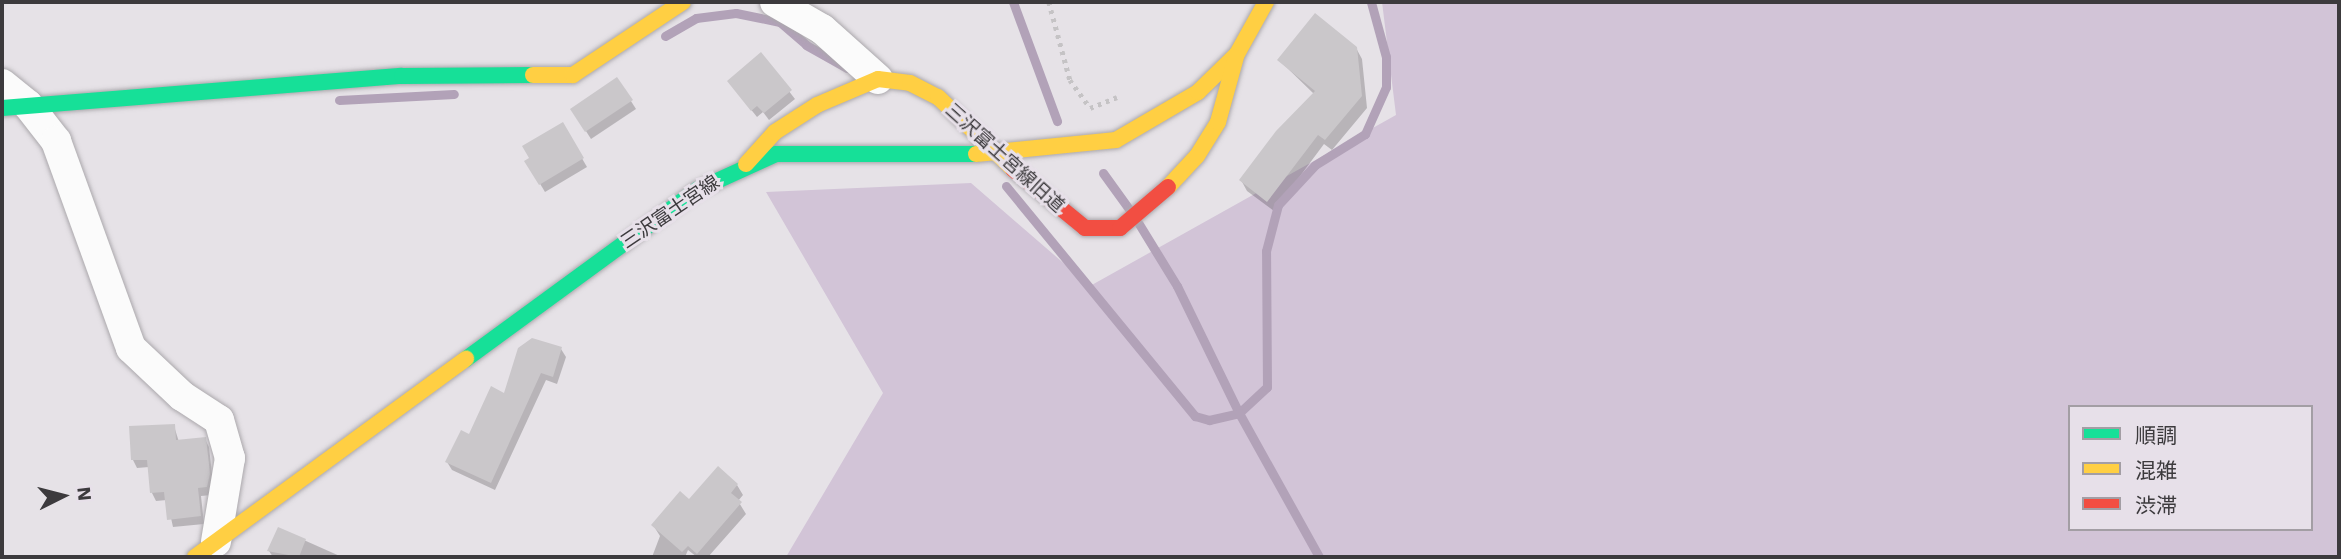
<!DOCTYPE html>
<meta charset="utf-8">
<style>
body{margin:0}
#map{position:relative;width:2341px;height:559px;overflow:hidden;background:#e6e2e7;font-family:"Work Sans","Noto Sans JP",sans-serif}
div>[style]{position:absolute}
.forest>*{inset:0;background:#d2c4d7}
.shadow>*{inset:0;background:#0003}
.stream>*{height:9px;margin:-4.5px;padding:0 4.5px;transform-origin:4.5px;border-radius:4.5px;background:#b2a2b8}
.building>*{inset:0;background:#cac7ca}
.path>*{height:4.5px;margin-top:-2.25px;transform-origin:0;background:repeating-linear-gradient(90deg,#c5c3c5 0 3.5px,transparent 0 8.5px)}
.roads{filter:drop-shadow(0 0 2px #aba8ac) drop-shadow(0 0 2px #aba8ac)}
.street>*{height:30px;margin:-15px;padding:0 15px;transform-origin:15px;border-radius:15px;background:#fbfbfb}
.fast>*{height:16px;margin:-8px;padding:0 8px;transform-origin:8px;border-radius:8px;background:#16e098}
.slow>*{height:16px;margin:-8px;padding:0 8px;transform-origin:8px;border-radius:8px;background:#ffcf43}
.jam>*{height:16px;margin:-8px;padding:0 8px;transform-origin:8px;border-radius:8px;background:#f24e42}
span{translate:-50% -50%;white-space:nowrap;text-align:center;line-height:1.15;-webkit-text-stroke:6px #e7e0e9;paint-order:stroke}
.street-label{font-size:19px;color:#3c3a3d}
.frame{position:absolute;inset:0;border:4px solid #3c3a3d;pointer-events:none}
.legend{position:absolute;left:2068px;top:405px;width:245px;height:126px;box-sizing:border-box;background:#e7e0e9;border:2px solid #a39ea4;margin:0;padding:9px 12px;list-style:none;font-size:21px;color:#3c3a3d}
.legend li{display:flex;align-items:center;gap:14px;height:35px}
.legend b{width:35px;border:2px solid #a39ea4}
.north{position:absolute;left:28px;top:461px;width:70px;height:70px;-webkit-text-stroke:5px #e7e0e9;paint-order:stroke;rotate:84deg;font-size:19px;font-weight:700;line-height:28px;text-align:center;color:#3c3a3d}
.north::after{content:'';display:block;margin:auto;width:24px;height:32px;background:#3c3a3d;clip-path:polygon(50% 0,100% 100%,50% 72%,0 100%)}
</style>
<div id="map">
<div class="forest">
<div style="clip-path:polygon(evenodd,1382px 2px,2339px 2px,2339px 557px,786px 557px,883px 393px,766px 192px,971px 183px,1090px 286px,1396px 115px,1382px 2px,2070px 407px,2311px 407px,2311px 529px,2070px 529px,2070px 407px)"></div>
</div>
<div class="shadow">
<div style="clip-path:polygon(1356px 48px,1362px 59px,1367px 108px,1332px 150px,1324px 144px,1274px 211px,1247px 191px,1241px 180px,1314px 94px,1279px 60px)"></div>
<div style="clip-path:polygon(761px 55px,795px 99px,769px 120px,763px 112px,757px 117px,729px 82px)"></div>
<div style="clip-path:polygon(617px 79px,636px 109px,591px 139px,577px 117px)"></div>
<div style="clip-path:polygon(562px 124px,587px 167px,545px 192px,527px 162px)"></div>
<div style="clip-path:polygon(561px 349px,566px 357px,557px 384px,546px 380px,495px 490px,452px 470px,447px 462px,506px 395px)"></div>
<div style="clip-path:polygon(174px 426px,179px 442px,205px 439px,209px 447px,213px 483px,211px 495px,201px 496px,204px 524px,173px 527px,167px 500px,156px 501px,152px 493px,149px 467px,137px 468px,133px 460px)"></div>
<div style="clip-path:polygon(737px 485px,743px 495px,738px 501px,746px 514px,708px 557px,697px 557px,688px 550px,685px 557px,652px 557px,660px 536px,653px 525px,689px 502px)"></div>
<div style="clip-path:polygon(279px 529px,342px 557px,273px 557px,269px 551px)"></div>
</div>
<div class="stream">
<div style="left:1013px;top:2px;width:127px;rotate:69.7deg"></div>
<div style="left:665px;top:36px;width:36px;rotate:-30deg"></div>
<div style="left:696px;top:18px;width:40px;rotate:-7.1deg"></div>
<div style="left:736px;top:13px;width:45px;rotate:11.6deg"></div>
<div style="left:780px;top:22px;width:35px;rotate:41deg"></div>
<div style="left:806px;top:45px;width:47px;rotate:29.3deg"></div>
<div style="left:339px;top:100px;width:115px;rotate:-3deg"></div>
<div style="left:1103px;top:173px;width:44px;rotate:54.2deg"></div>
<div style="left:1006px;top:186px;width:298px;rotate:50.6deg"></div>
<div style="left:1195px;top:416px;width:15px;rotate:16deg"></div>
<div style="left:1209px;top:420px;width:31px;rotate:-13deg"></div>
<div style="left:1239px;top:413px;width:38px;rotate:-43deg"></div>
<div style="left:1267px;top:387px;width:136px;rotate:-90.4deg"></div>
<div style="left:1266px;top:251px;width:48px;rotate:-75.4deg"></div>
<div style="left:1278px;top:205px;width:54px;rotate:-47.2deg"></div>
<div style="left:1315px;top:165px;width:59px;rotate:-31.8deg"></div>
<div style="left:1365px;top:134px;width:51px;rotate:-65.9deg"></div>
<div style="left:1386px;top:87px;width:30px;rotate:-90deg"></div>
<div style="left:1386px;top:57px;width:57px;rotate:-105.3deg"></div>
<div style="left:1139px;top:224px;width:73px;rotate:58.5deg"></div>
<div style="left:1177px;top:286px;width:141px;rotate:64deg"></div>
<div style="left:1239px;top:413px;width:165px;rotate:60.9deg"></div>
</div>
<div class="building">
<div style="clip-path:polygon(1315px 13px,1357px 47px,1362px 96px,1325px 140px,1318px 135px,1267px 202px,1239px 180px,1276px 131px,1315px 91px,1277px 60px)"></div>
<div style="clip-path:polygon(761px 52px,792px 90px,764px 113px,757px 106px,751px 111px,727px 81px)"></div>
<div style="clip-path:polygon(617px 77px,633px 100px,585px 132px,570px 109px)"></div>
<div style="clip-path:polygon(563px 122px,584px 158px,539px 185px,524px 161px,529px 158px,522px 146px)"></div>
<div style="clip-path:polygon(532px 338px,562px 347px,553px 377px,541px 373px,491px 483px,445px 462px,461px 430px,469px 434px,491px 386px,504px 393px,518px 348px)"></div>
<div style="clip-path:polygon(175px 424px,176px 440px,206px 437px,210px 474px,207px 487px,198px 488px,201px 516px,167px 520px,164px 492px,150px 493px,147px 460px,131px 460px,129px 426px)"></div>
<div style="clip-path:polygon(718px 466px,738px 484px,731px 493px,742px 502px,697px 554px,688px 546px,682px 552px,651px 525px,680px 491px,689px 499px)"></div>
<div style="clip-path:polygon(278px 527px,306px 539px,299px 557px,267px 551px)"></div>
</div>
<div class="path">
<div style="left:1049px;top:2px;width:81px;rotate:74.9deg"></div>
<div style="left:1070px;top:80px;width:34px;rotate:54deg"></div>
<div style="left:1090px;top:108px;width:29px;rotate:-22deg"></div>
</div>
<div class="roads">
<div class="street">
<div style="left:775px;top:2px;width:54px;rotate:29.9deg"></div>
<div style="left:822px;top:29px;width:75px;rotate:41.8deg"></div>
<div style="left:2px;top:84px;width:33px;rotate:39deg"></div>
<div style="left:28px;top:105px;width:46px;rotate:52.1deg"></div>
<div style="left:56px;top:141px;width:220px;rotate:70.1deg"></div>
<div style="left:131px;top:348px;width:70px;rotate:43.3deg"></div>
<div style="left:182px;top:396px;width:44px;rotate:33deg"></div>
<div style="left:219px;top:420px;width:40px;rotate:74deg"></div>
<div style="left:230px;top:458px;width:85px;rotate:99.5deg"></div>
</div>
<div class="fast">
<div style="left:2px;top:108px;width:401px;rotate:-4.6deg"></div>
<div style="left:402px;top:76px;width:131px;rotate:-0.4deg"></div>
<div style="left:466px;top:359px;width:286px;rotate:-36.2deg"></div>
<div style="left:697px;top:190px;width:87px;rotate:-24.5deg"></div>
<div style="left:776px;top:154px;width:200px"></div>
</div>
<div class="slow">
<div style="left:533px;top:75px;width:40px"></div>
<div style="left:573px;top:75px;width:132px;rotate:-33.6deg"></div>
<div style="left:976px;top:154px;width:141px;rotate:-5.7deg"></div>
<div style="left:1116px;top:140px;width:95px;rotate:-30.3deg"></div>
<div style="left:1198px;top:92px;width:54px;rotate:-44.3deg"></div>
<div style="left:1237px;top:54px;width:60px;rotate:-60.9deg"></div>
<div style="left:746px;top:164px;width:43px;rotate:-47.8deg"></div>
<div style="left:775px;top:132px;width:50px;rotate:-32.7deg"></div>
<div style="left:817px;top:105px;width:66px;rotate:-23.1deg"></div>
<div style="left:878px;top:79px;width:32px;rotate:7deg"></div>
<div style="left:910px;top:83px;width:31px;rotate:27deg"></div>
<div style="left:938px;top:97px;width:104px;rotate:43.8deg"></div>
<div style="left:1168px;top:187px;width:42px;rotate:-46.9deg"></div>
<div style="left:1197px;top:156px;width:40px;rotate:-58deg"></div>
<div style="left:1218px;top:122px;width:67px;rotate:-74.5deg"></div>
<div style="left:195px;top:557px;width:336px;rotate:-36.2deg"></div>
</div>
<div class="jam">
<div style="left:1013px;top:169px;width:93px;rotate:39.3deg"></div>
<div style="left:1085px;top:228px;width:35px"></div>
<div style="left:1120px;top:228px;width:63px;rotate:-40.5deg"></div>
</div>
</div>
<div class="street-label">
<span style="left:1005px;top:158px;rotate:42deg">三沢富士宮線旧道</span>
<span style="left:670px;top:212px;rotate:-34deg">三沢富士宮線</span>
</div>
<div class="frame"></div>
<ul class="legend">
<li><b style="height:9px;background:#16e098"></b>順調</li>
<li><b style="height:9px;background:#ffcf43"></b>混雑</li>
<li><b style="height:9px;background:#f24e42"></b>渋滞</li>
</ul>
<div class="north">N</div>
</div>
